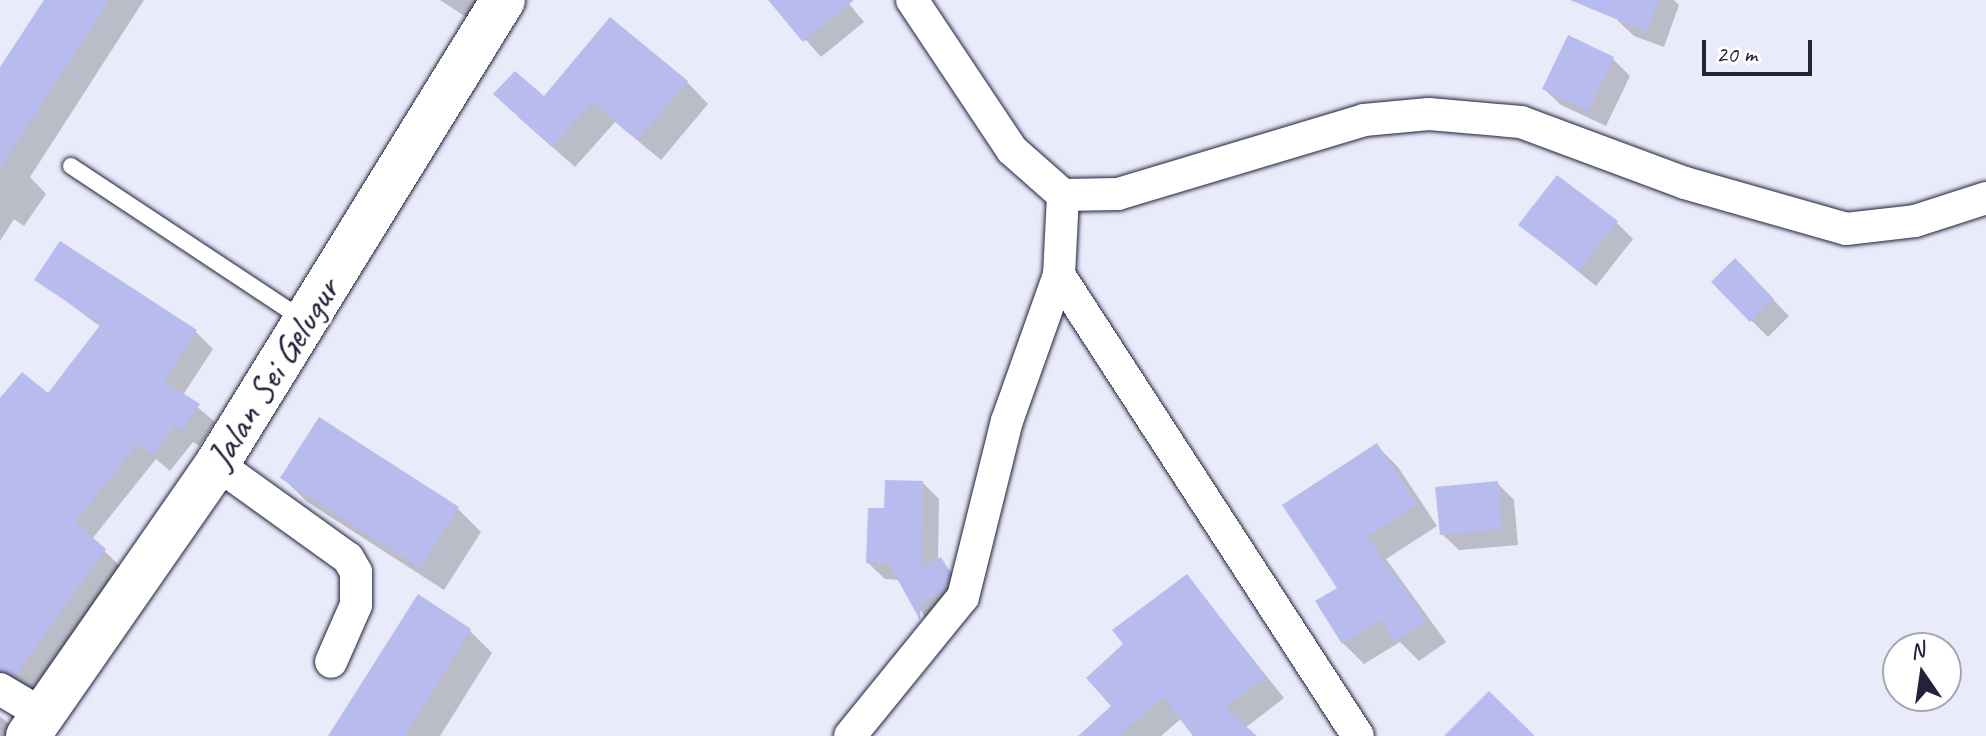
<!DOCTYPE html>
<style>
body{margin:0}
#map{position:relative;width:1986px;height:736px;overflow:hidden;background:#e9ebfa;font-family:Caveat,sans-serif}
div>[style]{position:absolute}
.shadow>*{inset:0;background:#0003}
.building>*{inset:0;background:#b7bbed}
.roads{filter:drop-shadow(0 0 2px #22223b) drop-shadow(0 0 2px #22223b)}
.service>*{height:16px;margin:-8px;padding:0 8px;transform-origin:8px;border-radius:8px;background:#fff}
.minor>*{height:32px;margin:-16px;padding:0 16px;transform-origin:16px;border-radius:16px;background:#fff}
.secondary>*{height:44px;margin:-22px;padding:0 22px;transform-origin:22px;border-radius:22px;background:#fff}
span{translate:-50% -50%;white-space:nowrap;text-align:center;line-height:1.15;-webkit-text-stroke:6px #fff;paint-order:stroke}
.street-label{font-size:38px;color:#22223b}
.north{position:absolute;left:1882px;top:632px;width:80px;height:80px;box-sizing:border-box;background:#fff;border:2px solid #a7a7b1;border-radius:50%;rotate:347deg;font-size:22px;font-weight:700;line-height:32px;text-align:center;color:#22223b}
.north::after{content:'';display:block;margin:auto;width:28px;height:36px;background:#22223b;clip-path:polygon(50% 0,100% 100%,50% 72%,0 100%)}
.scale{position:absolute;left:1702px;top:40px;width:110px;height:36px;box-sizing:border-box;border:4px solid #22223b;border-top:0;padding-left:10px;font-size:24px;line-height:28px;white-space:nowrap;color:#22223b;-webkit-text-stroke:6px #fff;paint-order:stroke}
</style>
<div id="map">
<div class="shadow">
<div style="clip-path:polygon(50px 0,144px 0,30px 177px,46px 194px,24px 226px,14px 219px,0 241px,0 71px)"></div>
<div style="clip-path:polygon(440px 0,495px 0,478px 25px)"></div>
<div style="clip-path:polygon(771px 0,846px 0,864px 22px,821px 57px)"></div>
<div style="clip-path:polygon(1624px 0,1674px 0,1679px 5px,1664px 47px,1634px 36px,1617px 20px)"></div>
<div style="clip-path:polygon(1569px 38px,1613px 59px,1630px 76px,1606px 126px,1561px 105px,1544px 89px)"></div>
<div style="clip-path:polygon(687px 82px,708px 104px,661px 160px,615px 122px,575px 167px,517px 116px,544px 99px)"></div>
<div style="clip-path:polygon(1616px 222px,1633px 239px,1596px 286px,1521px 225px)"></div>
<div style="clip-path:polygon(1735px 261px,1789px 316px,1768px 337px,1713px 282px)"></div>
<div style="clip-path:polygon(36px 279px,196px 332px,213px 349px,183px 395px,215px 422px,199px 446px,193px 442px,170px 471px,156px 459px,92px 539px,122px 568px,33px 692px,0 704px,0 401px,49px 396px,101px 327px)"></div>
<div style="clip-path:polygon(320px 420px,458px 509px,481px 532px,444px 590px,306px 501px,283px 478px)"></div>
<div style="clip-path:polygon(1377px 446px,1398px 467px,1437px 526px,1386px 559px,1446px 642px,1419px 661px,1400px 642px,1364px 664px,1343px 643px,1340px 588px)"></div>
<div style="clip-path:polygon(923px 483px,939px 499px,938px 561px,957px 576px,936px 633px,900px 580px,885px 579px,868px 563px,886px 510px)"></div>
<div style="clip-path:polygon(1497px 483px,1514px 500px,1518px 545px,1459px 550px,1442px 534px)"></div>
<div style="clip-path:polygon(1187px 576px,1284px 698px,1245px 728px,1254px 736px,1196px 736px,1182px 718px,1161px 736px,1081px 736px,1114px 706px,1126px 644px)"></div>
<div style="clip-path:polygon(419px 597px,470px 631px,492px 653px,440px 736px,331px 736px)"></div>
<div style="clip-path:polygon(0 716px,12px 727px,7px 736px,0 736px)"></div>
</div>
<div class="building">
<div style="clip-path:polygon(44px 0,110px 0,0 168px,0 67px)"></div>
<div style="clip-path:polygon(768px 0,854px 0,803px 42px)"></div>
<div style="clip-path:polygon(1570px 0,1659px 0,1647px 32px)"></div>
<div style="clip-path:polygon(610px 17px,688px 81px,638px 140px,592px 102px,552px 147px,493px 94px,515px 71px,544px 96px)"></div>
<div style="clip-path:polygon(1568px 35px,1614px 57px,1589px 111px,1542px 89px)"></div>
<div style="clip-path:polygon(1557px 175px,1618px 221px,1579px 271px,1518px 225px)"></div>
<div style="clip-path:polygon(60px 241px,197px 330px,164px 381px,200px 404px,182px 430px,175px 426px,152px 455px,138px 444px,75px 522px,106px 549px,15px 676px,0 670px,0 398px,22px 372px,48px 393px,101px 324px,34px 280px)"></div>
<div style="clip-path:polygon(1735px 258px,1774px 299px,1750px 322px,1711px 282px)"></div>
<div style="clip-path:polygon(319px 417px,459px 507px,420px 568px,280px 478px)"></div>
<div style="clip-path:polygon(1377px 443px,1417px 504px,1367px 537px,1426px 620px,1396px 642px,1381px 620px,1342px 644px,1315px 601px,1337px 588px,1282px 505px)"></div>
<div style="clip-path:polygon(885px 480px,923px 481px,921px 568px,941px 557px,950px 572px,944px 590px,921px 603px,920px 620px,889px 564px,866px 563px,868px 508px,884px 508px)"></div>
<div style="clip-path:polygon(1498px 481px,1502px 529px,1440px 535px,1435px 487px)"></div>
<div style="clip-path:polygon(1187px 574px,1266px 677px,1225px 708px,1257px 736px,1193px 736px,1163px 697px,1119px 736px,1078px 736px,1111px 706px,1086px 678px,1123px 644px,1112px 630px)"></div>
<div style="clip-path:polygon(418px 594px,471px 629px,405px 736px,328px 736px)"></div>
<div style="clip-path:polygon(1489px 691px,1535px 736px,1444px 736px)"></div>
</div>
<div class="roads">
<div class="service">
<div style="left:71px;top:166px;width:281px;rotate:33.5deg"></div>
</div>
<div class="minor">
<div style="left:912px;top:0;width:180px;rotate:56.3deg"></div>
<div style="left:1012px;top:150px;width:68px;rotate:41.4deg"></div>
<div style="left:1063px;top:195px;width:55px;rotate:-1deg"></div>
<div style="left:1118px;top:194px;width:257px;rotate:-16.7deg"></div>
<div style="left:1364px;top:120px;width:65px;rotate:-5.3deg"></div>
<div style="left:1429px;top:114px;width:92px;rotate:5deg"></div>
<div style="left:1521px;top:122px;width:175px;rotate:20.4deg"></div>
<div style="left:1685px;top:183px;width:167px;rotate:15.9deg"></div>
<div style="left:1846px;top:229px;width:69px;rotate:-6.6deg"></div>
<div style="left:1915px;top:221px;width:75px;rotate:-17.9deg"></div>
<div style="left:1059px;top:275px;width:549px;rotate:57.03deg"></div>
<div style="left:217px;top:464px;width:161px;rotate:35.7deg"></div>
<div style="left:348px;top:558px;width:16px;rotate:60deg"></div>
<div style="left:356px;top:572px;width:33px;rotate:90deg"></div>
<div style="left:356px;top:605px;width:62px;rotate:113.7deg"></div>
<div style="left:0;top:689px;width:49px;rotate:30.8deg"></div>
<div style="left:850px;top:736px;width:179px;rotate:-50.9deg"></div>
<div style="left:963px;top:597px;width:181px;rotate:-76deg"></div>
<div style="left:1007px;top:421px;width:155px;rotate:-70.4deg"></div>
<div style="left:1059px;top:275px;width:80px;rotate:-87.1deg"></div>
</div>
<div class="secondary">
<div style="left:28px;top:736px;width:331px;rotate:-55.2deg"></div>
<div style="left:217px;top:464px;width:545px;rotate:-58.35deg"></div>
</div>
</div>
<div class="street-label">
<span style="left:273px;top:373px;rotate:-58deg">Jalan Sei Gelugur</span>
</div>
<div class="north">N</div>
<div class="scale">20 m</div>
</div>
